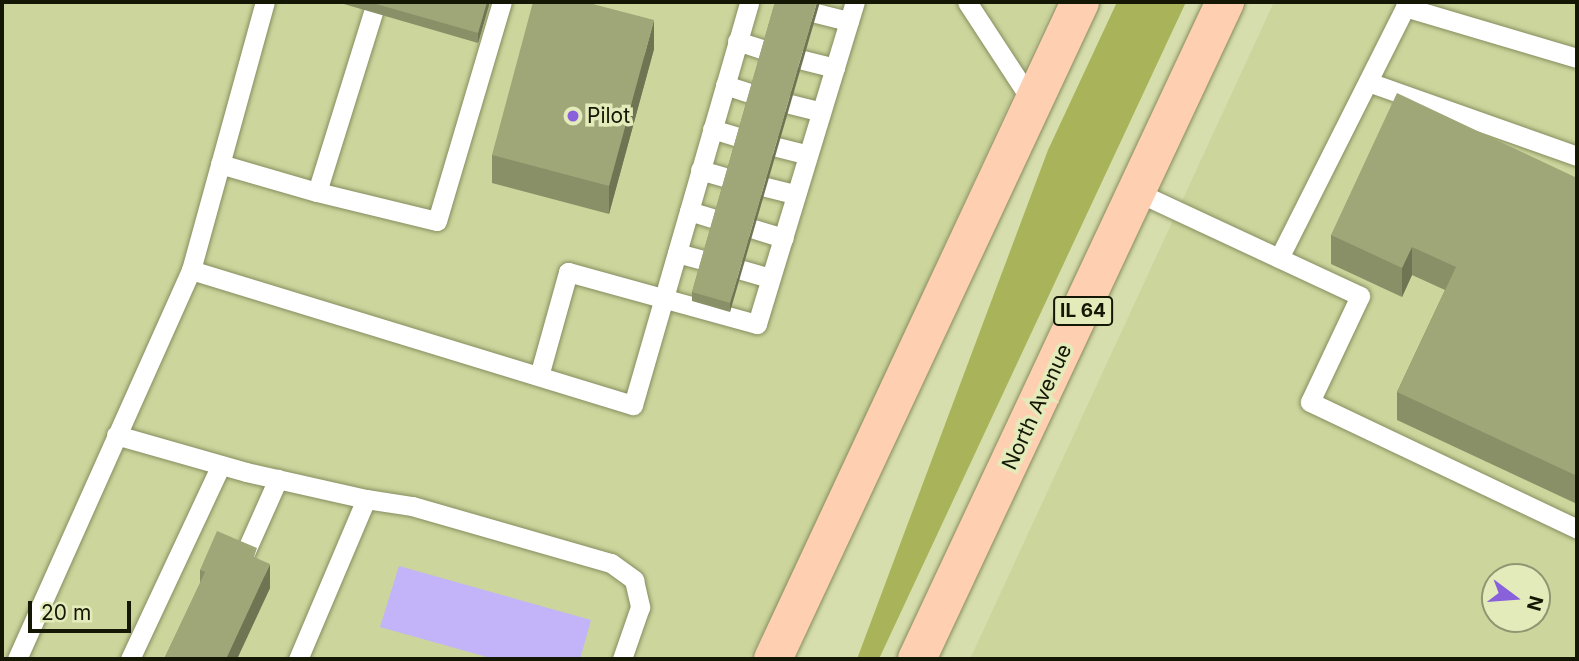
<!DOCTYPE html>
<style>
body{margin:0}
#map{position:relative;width:1579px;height:661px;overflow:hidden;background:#d7dead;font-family:Inter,sans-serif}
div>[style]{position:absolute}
.built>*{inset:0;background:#ccd59c}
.green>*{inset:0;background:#a9b45a}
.water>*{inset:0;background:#c3b3f9}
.roads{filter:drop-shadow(0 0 2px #868d5f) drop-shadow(0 0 2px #868d5f)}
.service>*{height:19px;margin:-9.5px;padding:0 9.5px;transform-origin:9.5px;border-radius:9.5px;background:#fff}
.primary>*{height:38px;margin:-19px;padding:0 19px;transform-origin:19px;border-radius:19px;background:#fed0b1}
.wall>*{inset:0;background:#898f66}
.shaded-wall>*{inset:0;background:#6f7453}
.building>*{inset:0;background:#9fa677}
.dots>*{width:19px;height:19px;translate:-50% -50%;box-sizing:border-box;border:4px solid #e4ebba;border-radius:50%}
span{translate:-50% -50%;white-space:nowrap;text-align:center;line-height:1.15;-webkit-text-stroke:7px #e4ebba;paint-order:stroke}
.shield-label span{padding:2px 5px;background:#e4ebba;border:2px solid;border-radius:5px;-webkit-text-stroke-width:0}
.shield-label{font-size:19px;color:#151705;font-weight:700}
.poi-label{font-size:21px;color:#151705}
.left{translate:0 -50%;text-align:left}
.street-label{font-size:21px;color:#151705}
.frame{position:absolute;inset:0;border:4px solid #151705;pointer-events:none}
.north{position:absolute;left:1481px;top:563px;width:70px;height:70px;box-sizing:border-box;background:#e4ebba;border:2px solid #919672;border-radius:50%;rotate:106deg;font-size:19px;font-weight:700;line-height:28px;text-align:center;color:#151705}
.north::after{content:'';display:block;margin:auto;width:24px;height:32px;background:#8861db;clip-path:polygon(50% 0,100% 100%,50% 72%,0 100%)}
.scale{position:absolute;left:28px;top:601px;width:103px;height:32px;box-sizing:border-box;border:4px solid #151705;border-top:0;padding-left:9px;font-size:21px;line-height:24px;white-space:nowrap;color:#151705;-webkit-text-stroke:5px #e4ebba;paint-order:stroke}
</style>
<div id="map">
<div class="built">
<div style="clip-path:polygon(2px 2px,1055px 2px,786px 592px,748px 659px,2px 659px)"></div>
<div style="clip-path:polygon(evenodd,1274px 2px,1577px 2px,1577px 659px,970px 659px,1274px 2px,1495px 577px,1537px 577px,1537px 619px,1495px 619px,1495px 577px)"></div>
</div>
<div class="green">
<div style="clip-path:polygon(1117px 2px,1186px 2px,879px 659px,857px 659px,1048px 150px)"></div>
</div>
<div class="water">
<div style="clip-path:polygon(399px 566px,591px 620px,580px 659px,494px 659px,380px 627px)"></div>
</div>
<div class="roads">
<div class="service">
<div style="left:967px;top:2px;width:121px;rotate:56.8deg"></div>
<div style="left:816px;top:13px;width:34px;rotate:14deg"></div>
<div style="left:737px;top:41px;width:28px;rotate:18deg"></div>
<div style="left:803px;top:60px;width:33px;rotate:14deg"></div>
<div style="left:1368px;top:82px;width:222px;rotate:19.5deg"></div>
<div style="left:725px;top:85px;width:28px;rotate:18deg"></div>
<div style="left:790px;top:104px;width:32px;rotate:14deg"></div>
<div style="left:712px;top:129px;width:28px;rotate:17deg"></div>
<div style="left:777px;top:147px;width:32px;rotate:14deg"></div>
<div style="left:220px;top:164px;width:101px;rotate:16.1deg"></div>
<div style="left:317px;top:192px;width:189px;rotate:-72.7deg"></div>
<div style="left:700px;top:170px;width:29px;rotate:16deg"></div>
<div style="left:766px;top:187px;width:30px;rotate:14deg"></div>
<div style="left:317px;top:192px;width:123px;rotate:13.6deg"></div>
<div style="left:437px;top:221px;width:228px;rotate:-73.5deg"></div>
<div style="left:1137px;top:192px;width:246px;rotate:25deg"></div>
<div style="left:1360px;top:296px;width:117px;rotate:115.3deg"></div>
<div style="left:1310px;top:402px;width:296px;rotate:25.4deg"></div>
<div style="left:689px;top:211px;width:27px;rotate:17deg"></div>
<div style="left:754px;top:229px;width:31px;rotate:17deg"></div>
<div style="left:677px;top:253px;width:27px;rotate:15deg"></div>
<div style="left:1279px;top:258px;width:281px;rotate:-63.3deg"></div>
<div style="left:1405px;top:7px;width:179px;rotate:16.5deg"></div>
<div style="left:191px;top:270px;width:278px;rotate:-74.6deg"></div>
<div style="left:742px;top:270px;width:29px;rotate:16deg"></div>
<div style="left:539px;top:376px;width:108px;rotate:-74.4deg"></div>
<div style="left:568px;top:272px;width:196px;rotate:15.4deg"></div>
<div style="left:757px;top:324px;width:337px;rotate:-73.1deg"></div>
<div style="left:116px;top:435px;width:135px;rotate:15.9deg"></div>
<div style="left:246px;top:472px;width:123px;rotate:12.7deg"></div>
<div style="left:366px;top:499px;width:174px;rotate:113deg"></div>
<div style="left:366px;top:499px;width:47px;rotate:8.7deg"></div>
<div style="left:412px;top:506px;width:207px;rotate:16deg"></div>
<div style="left:611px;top:563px;width:29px;rotate:36deg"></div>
<div style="left:634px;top:580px;width:28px;rotate:77deg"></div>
<div style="left:640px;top:607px;width:55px;rotate:109.1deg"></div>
<div style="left:241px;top:562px;width:91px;rotate:-66deg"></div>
<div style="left:17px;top:659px;width:426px;rotate:-65.9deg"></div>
<div style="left:191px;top:270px;width:462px;rotate:17deg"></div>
<div style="left:633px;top:405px;width:419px;rotate:-73.9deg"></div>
<div style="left:130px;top:659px;width:214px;rotate:-64.9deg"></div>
</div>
<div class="primary">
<div style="left:773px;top:659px;width:725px;rotate:-64.95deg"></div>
<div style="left:917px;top:659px;width:726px;rotate:-64.88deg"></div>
</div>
</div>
<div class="wall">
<div style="clip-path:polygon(337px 2px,489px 2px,489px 5px,478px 43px)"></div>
<div style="clip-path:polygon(775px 2px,730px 312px,692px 301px,692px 292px)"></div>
<div style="clip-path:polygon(654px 49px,609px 214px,492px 183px,492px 155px)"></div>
<div style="clip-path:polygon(1577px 178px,1577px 504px,1397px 420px,1397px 392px,1445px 290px,1412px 275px,1402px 297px,1331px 264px,1331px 235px)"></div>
<div style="clip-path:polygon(257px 558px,270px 588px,237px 659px,164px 659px,200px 584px,200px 570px)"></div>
</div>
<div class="shaded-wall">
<div style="clip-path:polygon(487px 2px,489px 2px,489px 5px,478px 43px,478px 33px)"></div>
<div style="clip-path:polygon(817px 2px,820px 2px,730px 312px,730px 303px)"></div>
<div style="clip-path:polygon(654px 20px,654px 49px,609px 214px,609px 186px)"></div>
<div style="clip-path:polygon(1412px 247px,1412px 275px,1402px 297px,1402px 268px)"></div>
<div style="clip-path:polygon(270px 564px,270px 588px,237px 659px,226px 659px)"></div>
</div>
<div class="building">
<div style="clip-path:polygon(369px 2px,487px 2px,478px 33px)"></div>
<div style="clip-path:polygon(533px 2px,585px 2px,654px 20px,609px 186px,492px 155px)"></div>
<div style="clip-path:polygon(775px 2px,817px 2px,730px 303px,692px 292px)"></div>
<div style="clip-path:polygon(1397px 93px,1577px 178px,1577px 476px,1397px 392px,1456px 267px,1412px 247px,1402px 268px,1331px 235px)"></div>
<div style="clip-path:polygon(217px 531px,257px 548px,254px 557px,270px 564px,226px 659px,164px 659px,205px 572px,200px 570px)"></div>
</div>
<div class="dots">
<div style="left:573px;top:116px;background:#8861db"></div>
</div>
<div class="shield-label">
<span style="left:1083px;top:311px">IL 64</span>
</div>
<div class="poi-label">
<span class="left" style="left:587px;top:116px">Pilot</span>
</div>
<div class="street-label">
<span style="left:1037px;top:407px;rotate:-65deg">North Avenue</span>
</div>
<div class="frame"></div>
<div class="north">N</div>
<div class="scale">20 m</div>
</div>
